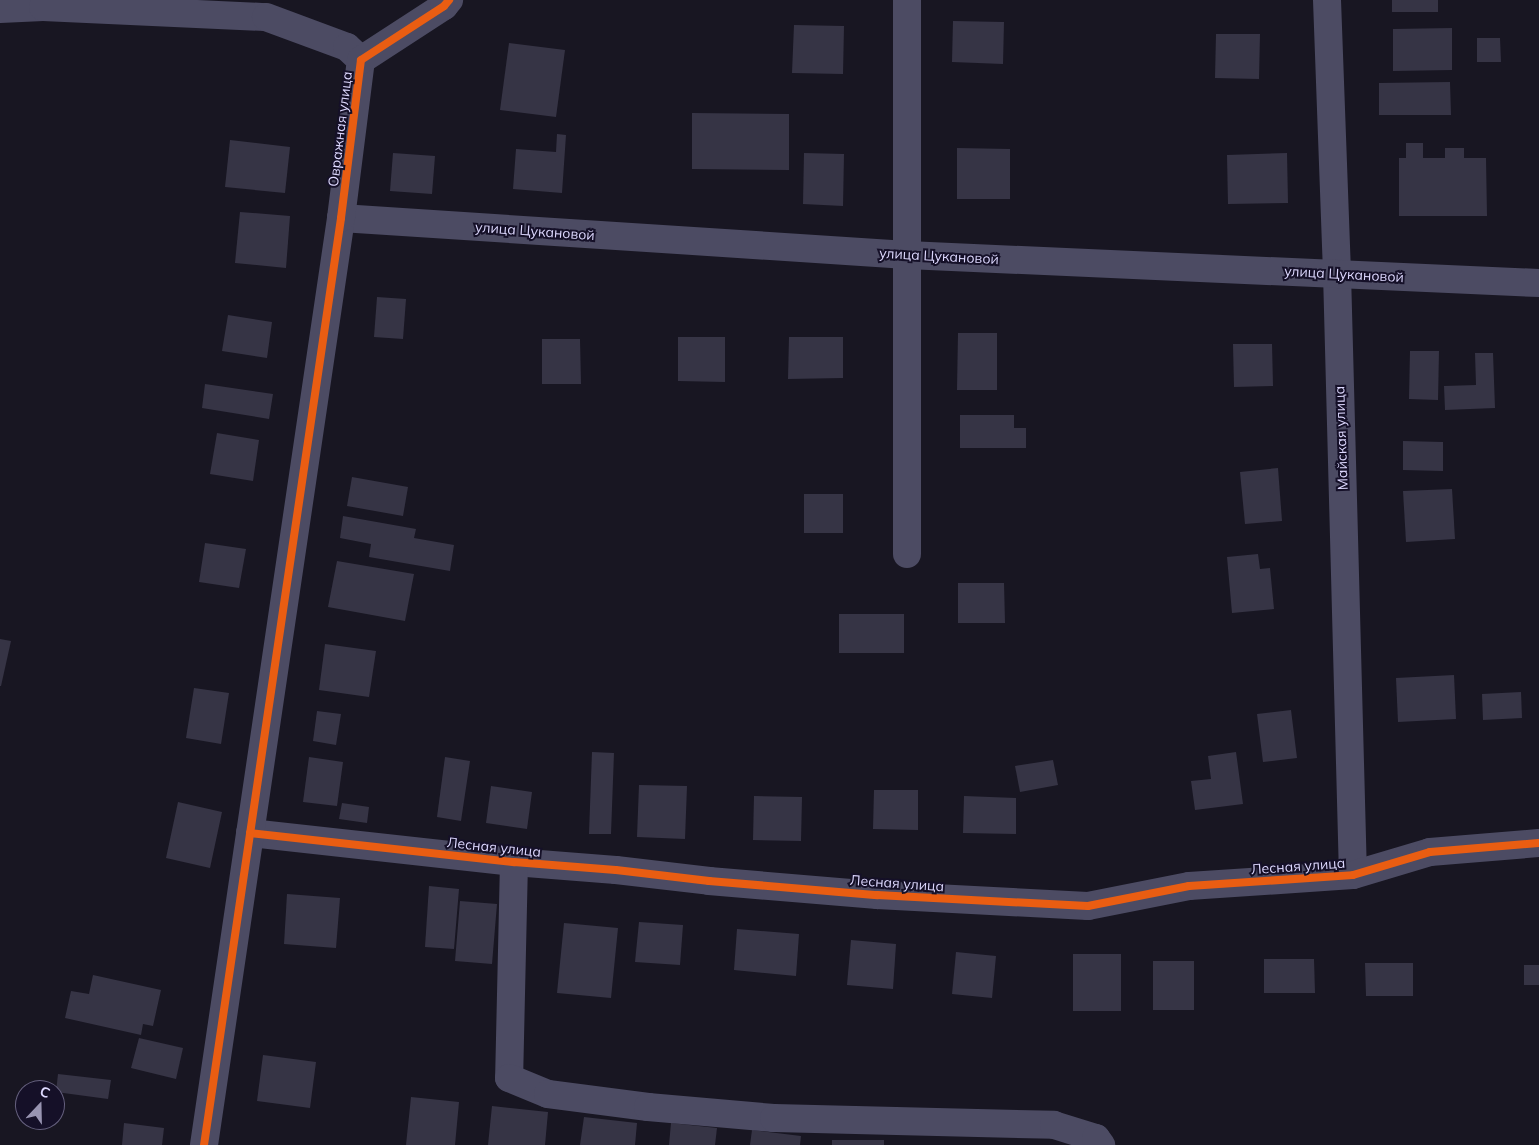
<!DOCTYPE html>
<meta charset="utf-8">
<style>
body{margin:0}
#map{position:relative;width:1539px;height:1145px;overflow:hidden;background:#181622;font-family:Mulish,sans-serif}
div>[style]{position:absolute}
.building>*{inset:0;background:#363445}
.minor>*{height:28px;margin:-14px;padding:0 14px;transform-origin:14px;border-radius:14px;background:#4c4b63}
.cycleway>*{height:8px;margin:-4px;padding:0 4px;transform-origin:4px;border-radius:4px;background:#e95d12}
span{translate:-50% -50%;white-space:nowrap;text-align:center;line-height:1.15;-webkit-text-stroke:4px #151028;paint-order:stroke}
.street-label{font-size:14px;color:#ddd8fe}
.north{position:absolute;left:15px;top:1080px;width:50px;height:50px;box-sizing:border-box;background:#151028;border:1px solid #65607e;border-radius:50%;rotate:21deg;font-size:14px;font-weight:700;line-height:20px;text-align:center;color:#ddd8fe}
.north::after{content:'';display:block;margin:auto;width:18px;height:22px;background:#9894b1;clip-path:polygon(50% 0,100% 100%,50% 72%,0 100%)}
</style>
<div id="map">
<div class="building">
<div style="clip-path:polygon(1392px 0,1438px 0,1438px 12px,1392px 12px)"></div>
<div style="clip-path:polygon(953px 21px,1004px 22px,1003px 64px,952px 62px)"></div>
<div style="clip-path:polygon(794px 25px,844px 26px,843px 74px,792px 73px)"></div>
<div style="clip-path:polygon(1452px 28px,1452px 70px,1393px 71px,1393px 29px)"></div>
<div style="clip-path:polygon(1216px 34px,1260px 34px,1259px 79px,1215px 78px)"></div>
<div style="clip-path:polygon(1477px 38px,1500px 38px,1501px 62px,1477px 62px)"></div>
<div style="clip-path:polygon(509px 43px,565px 50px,556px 117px,500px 110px)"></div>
<div style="clip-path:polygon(1450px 82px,1451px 115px,1379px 115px,1379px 83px)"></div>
<div style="clip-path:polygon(692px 113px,789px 114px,789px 170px,692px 169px)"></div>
<div style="clip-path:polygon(557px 134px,566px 135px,562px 193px,513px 189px,516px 149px,556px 152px)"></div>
<div style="clip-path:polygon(230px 140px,290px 147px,285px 193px,225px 187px)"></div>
<div style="clip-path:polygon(1406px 143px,1423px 143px,1423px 158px,1445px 158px,1445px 148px,1464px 148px,1464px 158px,1486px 158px,1487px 216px,1399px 216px,1399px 158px,1406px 158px)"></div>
<div style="clip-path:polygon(957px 148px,1010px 149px,1010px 199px,957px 199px)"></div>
<div style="clip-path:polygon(393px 153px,435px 156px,432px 194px,390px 191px)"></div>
<div style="clip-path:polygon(804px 153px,844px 154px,843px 206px,803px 204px)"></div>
<div style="clip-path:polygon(1287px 153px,1288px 203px,1228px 204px,1227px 155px)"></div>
<div style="clip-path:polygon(240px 212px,290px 216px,286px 268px,235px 263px)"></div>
<div style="clip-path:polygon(377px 297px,406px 299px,403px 339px,374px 337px)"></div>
<div style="clip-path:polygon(228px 315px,272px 322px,267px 358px,222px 351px)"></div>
<div style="clip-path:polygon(958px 333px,997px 333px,997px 390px,957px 390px)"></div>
<div style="clip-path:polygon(678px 337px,725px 337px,725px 382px,678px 381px)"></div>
<div style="clip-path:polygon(789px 337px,843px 337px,843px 378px,788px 379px)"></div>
<div style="clip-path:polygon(542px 339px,580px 339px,581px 384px,542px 384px)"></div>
<div style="clip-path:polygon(1233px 344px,1272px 344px,1273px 386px,1234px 387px)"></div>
<div style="clip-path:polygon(1410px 351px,1439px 351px,1438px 400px,1409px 399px)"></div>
<div style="clip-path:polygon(1475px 353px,1493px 353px,1495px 408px,1445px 410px,1444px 386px,1476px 385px)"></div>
<div style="clip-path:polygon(205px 384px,273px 394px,269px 419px,202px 408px)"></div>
<div style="clip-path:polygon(960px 415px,1014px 415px,1014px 428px,1026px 428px,1026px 448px,960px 448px)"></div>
<div style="clip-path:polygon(217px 433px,259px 440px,253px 481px,210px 474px)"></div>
<div style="clip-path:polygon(1403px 441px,1443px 442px,1443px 471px,1403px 470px)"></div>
<div style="clip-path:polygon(1278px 468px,1282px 521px,1245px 524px,1240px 472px)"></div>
<div style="clip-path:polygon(352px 477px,408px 487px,403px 516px,347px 506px)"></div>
<div style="clip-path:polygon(1452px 489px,1455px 539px,1406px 542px,1403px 491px)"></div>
<div style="clip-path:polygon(804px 494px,843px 494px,843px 533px,804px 533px)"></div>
<div style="clip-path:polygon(343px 516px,416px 529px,414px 538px,454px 545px,450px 571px,369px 557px,371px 544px,340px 538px)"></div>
<div style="clip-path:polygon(205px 543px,246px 549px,239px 588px,199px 582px)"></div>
<div style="clip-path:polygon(1258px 554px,1260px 569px,1270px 568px,1274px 609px,1232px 613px,1227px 557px)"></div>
<div style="clip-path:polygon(337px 561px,414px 574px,405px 621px,328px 607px)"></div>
<div style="clip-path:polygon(958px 583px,1004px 583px,1005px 623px,958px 623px)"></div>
<div style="clip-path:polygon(839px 614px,904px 614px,904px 653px,839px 653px)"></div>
<div style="clip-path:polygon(0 639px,11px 641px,1px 686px,0 686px)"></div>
<div style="clip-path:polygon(325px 644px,376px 651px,369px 697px,319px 690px)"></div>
<div style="clip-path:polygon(1454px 675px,1456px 719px,1398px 722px,1396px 678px)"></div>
<div style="clip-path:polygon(194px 688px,229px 693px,221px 744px,186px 738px)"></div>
<div style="clip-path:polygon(1521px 692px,1522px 718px,1483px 720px,1482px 694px)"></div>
<div style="clip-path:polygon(1291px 710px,1297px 758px,1263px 762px,1257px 714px)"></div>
<div style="clip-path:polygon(317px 711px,341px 714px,336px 745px,313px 741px)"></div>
<div style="clip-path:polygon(592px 752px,614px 753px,611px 834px,589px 834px)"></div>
<div style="clip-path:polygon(1236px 752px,1243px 804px,1195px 810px,1191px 781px,1211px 779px,1208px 756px)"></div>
<div style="clip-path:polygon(309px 757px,343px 762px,337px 806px,303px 802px)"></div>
<div style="clip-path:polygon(445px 757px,470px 761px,461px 821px,437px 817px)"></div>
<div style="clip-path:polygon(1053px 760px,1058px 785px,1020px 792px,1015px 766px)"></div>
<div style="clip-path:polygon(639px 785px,687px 786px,685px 839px,637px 837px)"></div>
<div style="clip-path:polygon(491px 786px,532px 792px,527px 829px,486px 823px)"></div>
<div style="clip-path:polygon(874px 790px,918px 790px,918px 830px,873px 829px)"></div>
<div style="clip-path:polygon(754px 796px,802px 797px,801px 841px,753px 840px)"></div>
<div style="clip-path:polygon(964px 796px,1016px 798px,1016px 834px,963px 833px)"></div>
<div style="clip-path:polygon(178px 802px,222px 812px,210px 868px,166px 858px)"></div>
<div style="clip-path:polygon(342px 803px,369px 807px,367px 823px,339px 819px)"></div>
<div style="clip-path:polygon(429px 886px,459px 889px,454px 949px,425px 947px)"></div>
<div style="clip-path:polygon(287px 894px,340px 898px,336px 948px,284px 944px)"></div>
<div style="clip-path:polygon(460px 901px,497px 904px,492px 964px,455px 961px)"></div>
<div style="clip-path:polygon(639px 922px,683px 925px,680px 965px,635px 962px)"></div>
<div style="clip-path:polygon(564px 923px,618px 928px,611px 998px,557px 993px)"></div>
<div style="clip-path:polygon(737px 929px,799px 934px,796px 976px,734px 970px)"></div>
<div style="clip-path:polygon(851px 940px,896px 944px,893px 989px,847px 985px)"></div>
<div style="clip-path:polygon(956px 952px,996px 956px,992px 998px,952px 994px)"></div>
<div style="clip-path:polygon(1073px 954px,1121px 954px,1121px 1011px,1073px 1011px)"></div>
<div style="clip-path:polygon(1264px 959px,1314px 959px,1315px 993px,1264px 993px)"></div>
<div style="clip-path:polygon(1153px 961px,1194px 961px,1194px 1010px,1153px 1010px)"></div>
<div style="clip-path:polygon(1365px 963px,1413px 963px,1413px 996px,1366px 996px)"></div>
<div style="clip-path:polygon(1524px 965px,1539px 965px,1539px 985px,1524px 985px)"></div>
<div style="clip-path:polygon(93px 975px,161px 990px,153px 1026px,143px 1024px,141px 1035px,65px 1018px,71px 991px,89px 994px)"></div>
<div style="clip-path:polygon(139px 1038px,183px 1048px,176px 1079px,131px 1068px)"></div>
<div style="clip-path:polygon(263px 1055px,316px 1062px,310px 1108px,257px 1101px)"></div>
<div style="clip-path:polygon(58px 1074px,111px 1080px,108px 1099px,56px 1092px)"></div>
<div style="clip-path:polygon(411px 1097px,459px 1102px,455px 1145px,406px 1145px)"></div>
<div style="clip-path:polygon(492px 1106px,548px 1112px,545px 1145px,488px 1145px)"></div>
<div style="clip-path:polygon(584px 1117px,637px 1123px,635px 1145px,580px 1145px)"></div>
<div style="clip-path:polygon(124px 1123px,164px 1128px,162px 1145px,122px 1145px)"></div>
<div style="clip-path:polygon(671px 1123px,717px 1128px,715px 1145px,669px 1145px)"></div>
<div style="clip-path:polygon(752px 1130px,801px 1136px,800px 1145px,750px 1145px)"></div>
<div style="clip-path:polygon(832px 1140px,884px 1140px,884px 1145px,832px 1145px)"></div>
</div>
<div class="minor">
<div style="left:1327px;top:0;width:273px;rotate:87.9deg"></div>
<div style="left:1337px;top:273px;width:602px;rotate:88.48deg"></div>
<div style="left:0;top:9px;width:43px;rotate:-2.7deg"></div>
<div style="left:43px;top:7px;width:223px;rotate:2.6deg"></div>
<div style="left:266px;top:17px;width:86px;rotate:20.3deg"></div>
<div style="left:347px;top:47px;width:19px;rotate:43deg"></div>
<div style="left:341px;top:218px;width:567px;rotate:3.74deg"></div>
<div style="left:907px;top:255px;width:633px;rotate:2.54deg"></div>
<div style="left:907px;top:554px;width:554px;rotate:-90deg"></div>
<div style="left:250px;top:833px;width:266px;rotate:6.3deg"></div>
<div style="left:514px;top:862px;width:102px;rotate:4.5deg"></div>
<div style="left:616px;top:870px;width:94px;rotate:6.7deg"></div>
<div style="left:709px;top:881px;width:169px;rotate:4.8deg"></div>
<div style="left:877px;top:895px;width:211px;rotate:3deg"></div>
<div style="left:1088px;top:906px;width:103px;rotate:-11.2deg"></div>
<div style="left:1189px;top:886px;width:164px;rotate:-3.8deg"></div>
<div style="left:1353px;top:875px;width:80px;rotate:-16.6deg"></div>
<div style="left:1430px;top:852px;width:109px;rotate:-4.7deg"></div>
<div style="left:514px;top:862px;width:216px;rotate:91.3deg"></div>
<div style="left:509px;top:1078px;width:42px;rotate:22.3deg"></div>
<div style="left:548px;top:1094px;width:101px;rotate:7.4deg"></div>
<div style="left:648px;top:1107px;width:126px;rotate:5deg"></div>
<div style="left:774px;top:1118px;width:280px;rotate:1.4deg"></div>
<div style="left:1054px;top:1125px;width:44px;rotate:17.2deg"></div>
<div style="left:1096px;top:1138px;width:9px;rotate:54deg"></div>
<div style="left:204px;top:1145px;width:937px;rotate:-81.59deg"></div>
<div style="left:341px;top:218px;width:159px;rotate:-82.8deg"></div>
<div style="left:361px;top:60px;width:99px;rotate:-33deg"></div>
<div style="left:444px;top:6px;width:8px;rotate:-50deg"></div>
</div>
<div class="cycleway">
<div style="left:250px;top:833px;width:266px;rotate:6.3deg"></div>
<div style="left:514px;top:862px;width:102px;rotate:4.5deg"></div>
<div style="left:616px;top:870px;width:94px;rotate:6.7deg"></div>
<div style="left:709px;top:881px;width:169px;rotate:4.8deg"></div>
<div style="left:877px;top:895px;width:211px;rotate:3deg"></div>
<div style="left:1088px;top:906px;width:103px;rotate:-11.2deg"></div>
<div style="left:1189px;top:886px;width:164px;rotate:-3.8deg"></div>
<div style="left:1353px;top:875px;width:80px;rotate:-16.6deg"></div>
<div style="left:1430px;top:852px;width:109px;rotate:-4.7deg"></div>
<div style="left:204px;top:1145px;width:937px;rotate:-81.59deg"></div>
<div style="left:341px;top:218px;width:159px;rotate:-82.8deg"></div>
<div style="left:361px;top:60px;width:99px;rotate:-33deg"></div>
<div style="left:444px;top:6px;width:8px;rotate:-50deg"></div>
</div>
<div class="street-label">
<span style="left:340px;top:129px;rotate:-83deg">Овражная улица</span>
<span style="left:535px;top:231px;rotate:4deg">улица Цукановой</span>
<span style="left:939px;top:256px;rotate:3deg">улица Цукановой</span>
<span style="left:1344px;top:274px;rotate:3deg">улица Цукановой</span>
<span style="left:1341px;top:438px;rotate:-92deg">Майская улица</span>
<span style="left:494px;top:847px;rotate:6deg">Лесная улица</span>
<span style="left:1298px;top:866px;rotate:-4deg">Лесная улица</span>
<span style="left:897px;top:883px;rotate:4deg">Лесная улица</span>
</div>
<div class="north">С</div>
</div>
